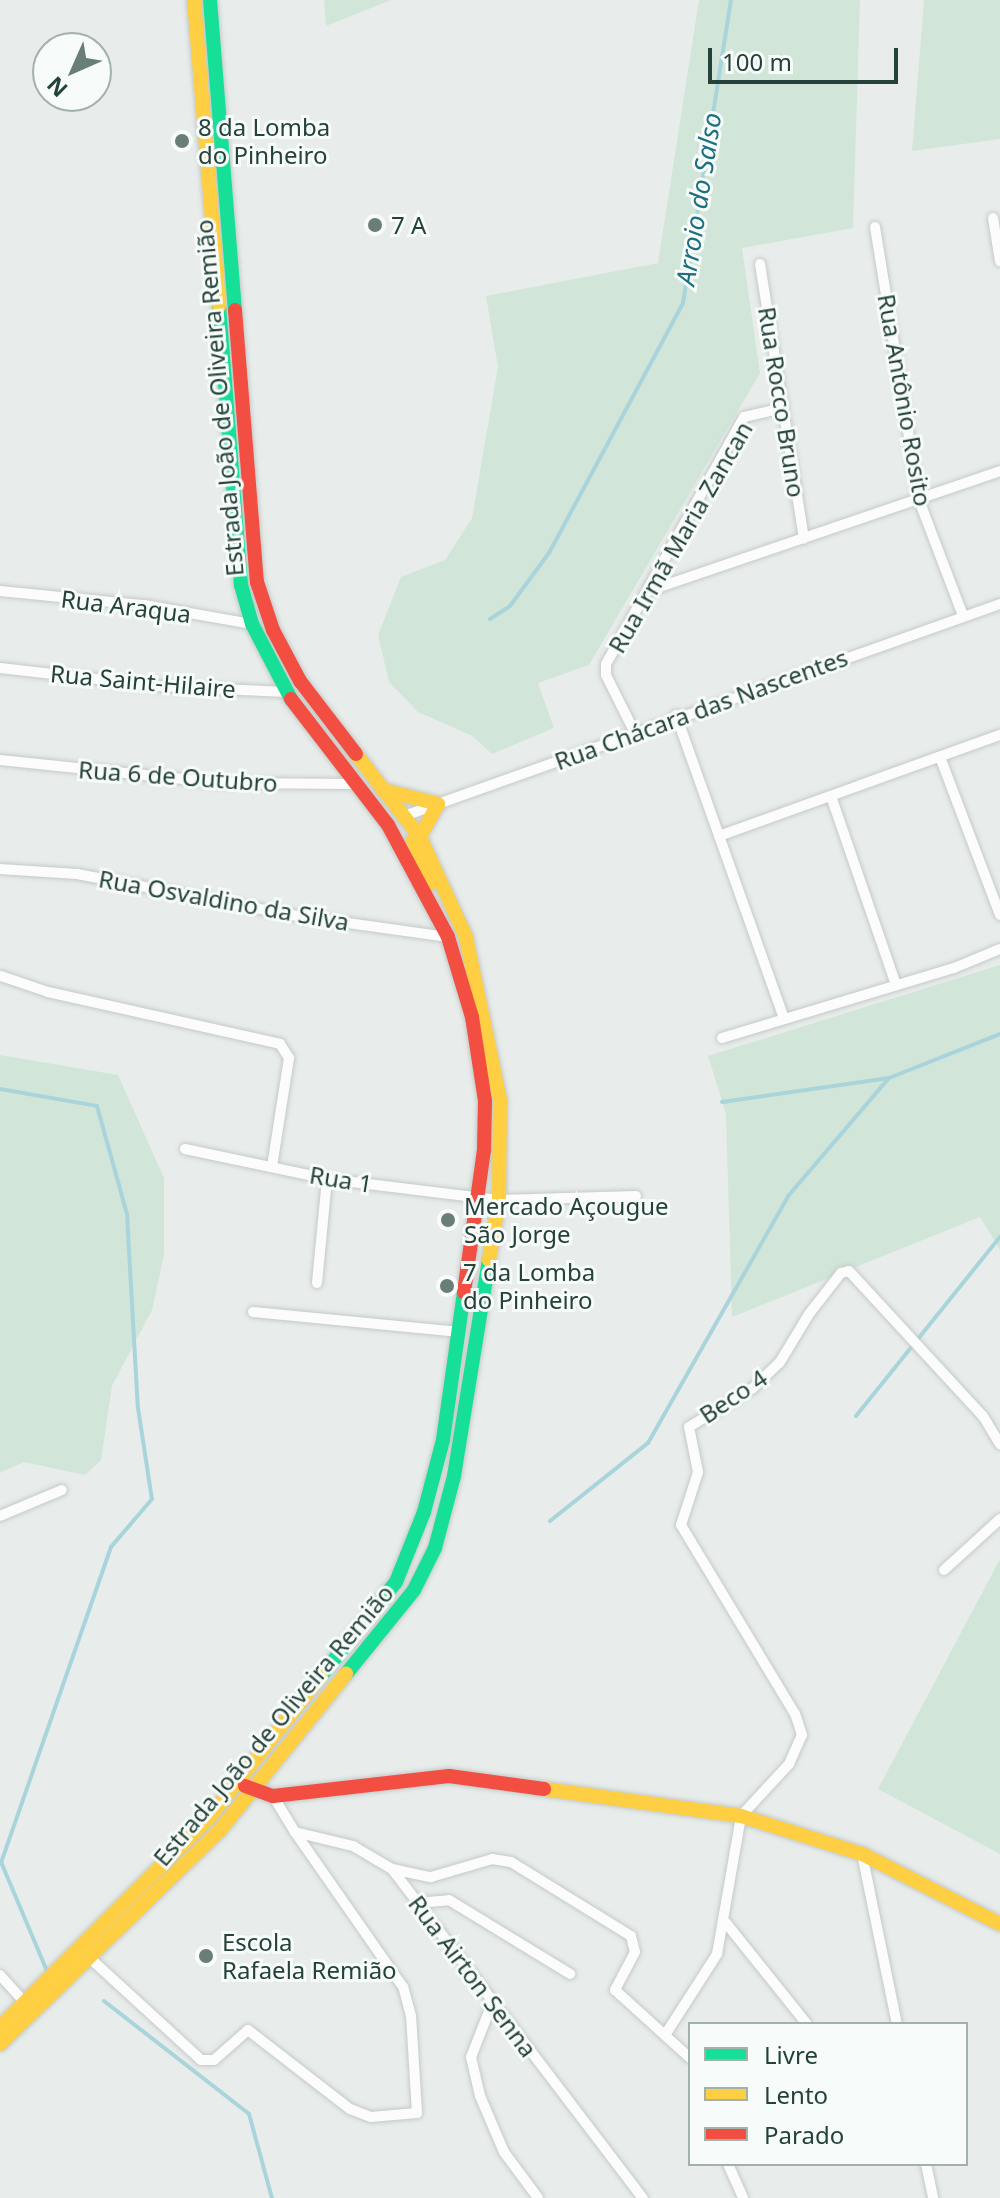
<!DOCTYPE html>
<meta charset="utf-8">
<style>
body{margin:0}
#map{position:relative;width:1000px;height:2198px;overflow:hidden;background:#e8edeb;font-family:"Noto Sans",sans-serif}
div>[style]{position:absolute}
.green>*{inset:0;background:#d1e6d8}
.stream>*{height:4px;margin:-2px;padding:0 2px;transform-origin:2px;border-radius:2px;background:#a9d4db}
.roads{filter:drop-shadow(0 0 2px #c5cac8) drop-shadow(0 0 2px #c5cac8)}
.street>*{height:10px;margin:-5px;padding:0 5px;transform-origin:5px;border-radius:5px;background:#fcfcfc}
.fast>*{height:14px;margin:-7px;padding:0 7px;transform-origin:7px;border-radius:7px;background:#16e098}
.slow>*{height:14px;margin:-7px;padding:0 7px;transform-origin:7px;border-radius:7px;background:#ffcf43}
.jam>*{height:14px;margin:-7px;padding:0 7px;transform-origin:7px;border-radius:7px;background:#f24e42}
.dots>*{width:22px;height:22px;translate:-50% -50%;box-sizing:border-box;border:4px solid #f7fbf9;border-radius:50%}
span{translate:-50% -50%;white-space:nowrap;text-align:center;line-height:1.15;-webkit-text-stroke:6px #f7fbf9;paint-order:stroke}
.poi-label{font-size:24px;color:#24423a}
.left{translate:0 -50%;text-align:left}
.street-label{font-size:24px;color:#24423a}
.water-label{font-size:26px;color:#1c6f80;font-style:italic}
.legend{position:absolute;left:688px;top:2022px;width:280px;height:144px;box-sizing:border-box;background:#f7fbf9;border:2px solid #a3b1ad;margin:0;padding:10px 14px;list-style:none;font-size:24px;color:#24423a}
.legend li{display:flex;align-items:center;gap:16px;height:40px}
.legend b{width:40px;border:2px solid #a3b1ad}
.north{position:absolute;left:32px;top:32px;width:80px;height:80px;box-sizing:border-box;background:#f7fbf9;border:2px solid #a3b1ad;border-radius:50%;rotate:225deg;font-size:22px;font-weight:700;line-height:32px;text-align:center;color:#24423a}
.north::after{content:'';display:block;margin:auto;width:28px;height:36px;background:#697e78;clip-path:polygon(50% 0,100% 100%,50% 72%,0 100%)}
.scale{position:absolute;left:708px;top:48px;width:190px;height:36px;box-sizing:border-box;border:4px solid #24423a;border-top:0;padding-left:10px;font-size:24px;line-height:28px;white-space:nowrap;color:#24423a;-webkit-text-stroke:6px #f7fbf9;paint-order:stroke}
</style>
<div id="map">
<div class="green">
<div style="clip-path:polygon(324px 0,391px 0,326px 26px)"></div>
<div style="clip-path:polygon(699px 0,860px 0,853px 228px,742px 248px,760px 373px,589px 665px,538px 683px,554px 728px,492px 754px,472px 736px,418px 712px,389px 682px,378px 635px,401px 577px,445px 560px,472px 518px,498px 367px,486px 296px,658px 263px)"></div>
<div style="clip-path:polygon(924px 0,1000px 0,1000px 139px,912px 151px)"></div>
<div style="clip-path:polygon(1000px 965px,1000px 1250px,980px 1217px,732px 1317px,726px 1114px,708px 1056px)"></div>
<div style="clip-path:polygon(0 1055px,118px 1075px,164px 1178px,164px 1255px,152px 1310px,112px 1386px,101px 1460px,85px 1475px,24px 1462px,0 1473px)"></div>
<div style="clip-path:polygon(1000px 1559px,1000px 1854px,878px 1789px)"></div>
</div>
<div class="stream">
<div style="left:490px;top:619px;width:24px;rotate:-33deg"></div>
<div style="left:510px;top:606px;width:66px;rotate:-53.7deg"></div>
<div style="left:549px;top:553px;width:284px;rotate:-61.8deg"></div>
<div style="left:683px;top:303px;width:307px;rotate:-81deg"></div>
<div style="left:0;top:1089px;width:98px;rotate:9.9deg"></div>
<div style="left:97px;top:1106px;width:112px;rotate:74.5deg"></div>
<div style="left:127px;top:1214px;width:194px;rotate:86.8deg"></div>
<div style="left:138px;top:1408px;width:92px;rotate:81.3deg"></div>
<div style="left:152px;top:1499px;width:63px;rotate:130.5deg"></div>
<div style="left:111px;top:1547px;width:334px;rotate:109.2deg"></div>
<div style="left:1px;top:1862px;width:118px;rotate:67.1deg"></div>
<div style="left:722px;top:1102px;width:169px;rotate:-8.2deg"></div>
<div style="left:889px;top:1078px;width:119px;rotate:-21.6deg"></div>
<div style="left:856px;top:1416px;width:230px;rotate:-51.2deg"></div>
<div style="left:550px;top:1521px;width:125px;rotate:-38.5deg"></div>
<div style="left:648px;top:1443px;width:285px;rotate:-60.4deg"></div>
<div style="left:789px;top:1195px;width:154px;rotate:-49.5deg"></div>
<div style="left:104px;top:2001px;width:184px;rotate:37.9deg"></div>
<div style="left:249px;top:2114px;width:87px;rotate:74.7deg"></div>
</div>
<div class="roads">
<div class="street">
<div style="left:993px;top:218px;width:44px;rotate:80.8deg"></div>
<div style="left:875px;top:227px;width:277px;rotate:80.8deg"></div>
<div style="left:919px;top:500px;width:124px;rotate:69.2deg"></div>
<div style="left:760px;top:264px;width:278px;rotate:80.9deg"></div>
<div style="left:0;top:591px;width:145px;rotate:5.6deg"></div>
<div style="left:144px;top:605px;width:110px;rotate:10deg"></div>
<div style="left:648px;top:591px;width:372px;rotate:-18.8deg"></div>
<div style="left:0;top:668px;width:158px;rotate:6.5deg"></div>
<div style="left:157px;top:686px;width:129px;rotate:2.7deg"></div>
<div style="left:676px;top:715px;width:322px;rotate:70.4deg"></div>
<div style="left:635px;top:733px;width:65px;rotate:-116.6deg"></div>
<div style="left:606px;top:675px;width:11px;rotate:-90deg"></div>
<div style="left:606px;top:664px;width:283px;rotate:-60.8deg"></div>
<div style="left:744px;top:417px;width:40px;rotate:-13deg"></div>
<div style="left:940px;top:757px;width:169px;rotate:69.2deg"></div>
<div style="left:0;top:760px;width:223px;rotate:5.9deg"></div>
<div style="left:222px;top:783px;width:135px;rotate:0.4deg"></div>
<div style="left:831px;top:796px;width:200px;rotate:71deg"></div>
<div style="left:404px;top:816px;width:633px;rotate:-19.58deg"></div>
<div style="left:719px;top:836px;width:299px;rotate:-19.8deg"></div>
<div style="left:0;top:869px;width:77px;rotate:3.7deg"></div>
<div style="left:77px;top:874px;width:218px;rotate:10.8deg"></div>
<div style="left:291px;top:915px;width:159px;rotate:8deg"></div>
<div style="left:1px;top:976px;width:50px;rotate:18.8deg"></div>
<div style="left:48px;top:992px;width:238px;rotate:12.6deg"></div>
<div style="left:280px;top:1044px;width:17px;rotate:57deg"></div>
<div style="left:289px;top:1058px;width:109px;rotate:98.9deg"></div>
<div style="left:722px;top:1038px;width:242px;rotate:-16.8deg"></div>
<div style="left:954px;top:968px;width:50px;rotate:-22.4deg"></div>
<div style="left:185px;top:1149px;width:145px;rotate:11.9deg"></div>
<div style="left:327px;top:1179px;width:173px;rotate:7deg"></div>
<div style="left:499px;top:1200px;width:137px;rotate:-1.7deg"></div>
<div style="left:317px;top:1283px;width:104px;rotate:-84.5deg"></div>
<div style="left:253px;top:1312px;width:208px;rotate:5.5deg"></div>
<div style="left:0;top:1516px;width:67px;rotate:-22.8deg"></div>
<div style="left:944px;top:1570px;width:76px;rotate:-42.3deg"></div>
<div style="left:273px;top:1796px;width:42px;rotate:58.6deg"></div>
<div style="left:295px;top:1832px;width:60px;rotate:13.6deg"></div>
<div style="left:353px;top:1846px;width:45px;rotate:30.5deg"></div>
<div style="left:392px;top:1869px;width:414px;rotate:52.7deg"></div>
<div style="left:862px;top:1854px;width:174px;rotate:78.4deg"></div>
<div style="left:392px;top:1869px;width:40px;rotate:12deg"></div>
<div style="left:431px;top:1877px;width:64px;rotate:-16.4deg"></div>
<div style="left:492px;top:1859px;width:19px;rotate:9deg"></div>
<div style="left:511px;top:1862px;width:141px;rotate:31.7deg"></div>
<div style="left:631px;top:1936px;width:16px;rotate:76deg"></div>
<div style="left:635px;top:1952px;width:43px;rotate:117.8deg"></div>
<div style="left:615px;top:1990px;width:101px;rotate:42.2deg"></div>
<div style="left:417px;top:1903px;width:32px;rotate:-5deg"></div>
<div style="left:449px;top:1900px;width:142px;rotate:31.4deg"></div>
<div style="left:726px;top:1923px;width:129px;rotate:51.3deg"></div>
<div style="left:92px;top:1960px;width:148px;rotate:42.5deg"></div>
<div style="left:201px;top:2060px;width:13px"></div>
<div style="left:214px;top:2060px;width:45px;rotate:-41.4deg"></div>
<div style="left:248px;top:2030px;width:129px;rotate:37.8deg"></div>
<div style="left:350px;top:2109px;width:22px;rotate:21deg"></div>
<div style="left:371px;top:2117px;width:46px;rotate:-5deg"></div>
<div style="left:417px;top:2113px;width:97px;rotate:-93.5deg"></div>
<div style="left:411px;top:2016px;width:30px;rotate:-105deg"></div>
<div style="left:403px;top:1987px;width:189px;rotate:-124.9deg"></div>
<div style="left:0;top:1975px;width:38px;rotate:48deg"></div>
<div style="left:493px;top:2001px;width:60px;rotate:111.4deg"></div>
<div style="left:471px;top:2057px;width:40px;rotate:77deg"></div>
<div style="left:480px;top:2096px;width:61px;rotate:66.8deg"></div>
<div style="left:504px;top:2152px;width:57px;rotate:53.5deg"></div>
<div style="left:667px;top:2032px;width:93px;rotate:-57.3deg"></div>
<div style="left:717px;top:1954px;width:140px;rotate:-80.1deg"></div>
<div style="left:741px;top:1816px;width:71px;rotate:-47.3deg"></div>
<div style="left:789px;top:1764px;width:32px;rotate:-66deg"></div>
<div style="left:802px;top:1735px;width:22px;rotate:-108deg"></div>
<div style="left:795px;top:1714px;width:221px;rotate:-121.1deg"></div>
<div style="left:681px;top:1525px;width:56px;rotate:-72.2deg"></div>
<div style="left:698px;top:1472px;width:46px;rotate:-101.3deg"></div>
<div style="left:689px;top:1427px;width:75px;rotate:-31.4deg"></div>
<div style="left:753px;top:1388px;width:37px;rotate:-44deg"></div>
<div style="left:780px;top:1362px;width:56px;rotate:-58.9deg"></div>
<div style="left:809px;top:1314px;width:52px;rotate:-52deg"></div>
<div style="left:841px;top:1273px;width:8px;rotate:-14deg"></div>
<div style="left:849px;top:1271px;width:197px;rotate:47.3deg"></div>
<div style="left:983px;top:1416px;width:33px;rotate:59deg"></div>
<div style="left:728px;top:2164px;width:37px;rotate:66deg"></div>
<div style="left:926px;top:2164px;width:35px;rotate:78deg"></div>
</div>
<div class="fast">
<div style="left:210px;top:0;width:311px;rotate:85.4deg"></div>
<div style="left:219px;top:306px;width:280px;rotate:85.5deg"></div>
<div style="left:241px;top:585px;width:41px;rotate:74.2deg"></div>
<div style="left:252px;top:624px;width:85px;rotate:62.5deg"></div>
<div style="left:346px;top:1674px;width:108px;rotate:-51deg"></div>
<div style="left:414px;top:1590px;width:47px;rotate:-63.4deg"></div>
<div style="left:435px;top:1548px;width:74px;rotate:-75.2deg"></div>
<div style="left:454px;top:1476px;width:219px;rotate:-80.8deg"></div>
<div style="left:321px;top:1676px;width:120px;rotate:-51.4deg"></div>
<div style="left:396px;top:1582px;width:75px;rotate:-68.2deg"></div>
<div style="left:424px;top:1512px;width:74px;rotate:-75.2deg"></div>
<div style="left:443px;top:1440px;width:148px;rotate:-81.9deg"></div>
</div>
<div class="slow">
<div style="left:194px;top:0;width:307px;rotate:85.3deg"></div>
<div style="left:356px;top:754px;width:105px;rotate:52.4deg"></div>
<div style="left:420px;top:837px;width:110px;rotate:65.3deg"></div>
<div style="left:466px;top:937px;width:167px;rotate:78.2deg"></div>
<div style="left:500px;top:1100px;width:100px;rotate:90.6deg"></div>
<div style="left:499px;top:1200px;width:61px;rotate:99.5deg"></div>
<div style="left:383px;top:790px;width:57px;rotate:14.3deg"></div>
<div style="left:438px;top:804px;width:38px;rotate:119deg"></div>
<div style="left:413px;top:840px;width:47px;rotate:70deg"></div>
<div style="left:544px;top:1789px;width:199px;rotate:7.8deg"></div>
<div style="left:741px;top:1816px;width:127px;rotate:17.4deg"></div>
<div style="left:862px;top:1854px;width:155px;rotate:26.9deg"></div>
<div style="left:0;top:2027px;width:296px;rotate:-45deg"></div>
<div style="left:209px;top:1818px;width:181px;rotate:-51.7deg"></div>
<div style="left:0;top:2044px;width:307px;rotate:-44.2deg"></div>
<div style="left:220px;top:1830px;width:201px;rotate:-51.1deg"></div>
</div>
<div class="jam">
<div style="left:235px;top:310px;width:273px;rotate:85.4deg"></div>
<div style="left:257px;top:582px;width:51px;rotate:71.6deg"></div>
<div style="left:273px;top:630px;width:58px;rotate:62.1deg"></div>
<div style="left:300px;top:681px;width:92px;rotate:52.5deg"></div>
<div style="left:291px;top:699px;width:159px;rotate:52.4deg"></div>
<div style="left:388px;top:825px;width:127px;rotate:61.8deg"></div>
<div style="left:448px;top:937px;width:84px;rotate:73.3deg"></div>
<div style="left:472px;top:1017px;width:85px;rotate:81.2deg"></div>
<div style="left:485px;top:1101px;width:49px;rotate:91.2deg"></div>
<div style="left:484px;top:1150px;width:144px;rotate:98deg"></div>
<div style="left:245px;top:1786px;width:30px;rotate:20deg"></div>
<div style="left:273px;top:1796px;width:177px;rotate:-6.5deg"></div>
<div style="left:449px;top:1776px;width:96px;rotate:7.8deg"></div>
</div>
</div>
<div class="dots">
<div style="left:182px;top:141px;background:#697e78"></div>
<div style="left:375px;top:225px;background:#697e78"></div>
<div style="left:448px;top:1220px;background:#697e78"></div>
<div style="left:447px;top:1286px;background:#697e78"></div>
<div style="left:206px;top:1956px;background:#697e78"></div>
</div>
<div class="poi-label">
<span class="left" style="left:198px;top:141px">8 da Lomba<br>do Pinheiro</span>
<span class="left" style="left:391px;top:225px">7 A</span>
<span class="left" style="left:464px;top:1220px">Mercado Açougue<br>São Jorge</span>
<span class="left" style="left:463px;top:1286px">7 da Lomba<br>do Pinheiro</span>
<span class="left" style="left:222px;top:1956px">Escola<br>Rafaela Remião</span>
</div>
<div class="street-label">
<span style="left:219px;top:398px;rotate:-95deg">Estrada João de Oliveira Remião</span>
<span style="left:905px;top:400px;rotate:80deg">Rua Antônio Rosito</span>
<span style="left:782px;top:402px;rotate:81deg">Rua Rocco Bruno</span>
<span style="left:680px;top:537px;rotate:-60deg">Rua Irmã Maria Zancan</span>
<span style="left:126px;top:606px;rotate:7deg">Rua Araqua</span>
<span style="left:143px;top:681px;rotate:5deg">Rua Saint-Hilaire</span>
<span style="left:701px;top:709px;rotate:-20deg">Rua Chácara das Nascentes</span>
<span style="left:178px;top:776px;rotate:4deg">Rua 6 de Outubro</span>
<span style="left:224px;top:900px;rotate:10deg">Rua Osvaldino da Silva</span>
<span style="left:341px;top:1179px;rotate:9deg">Rua 1</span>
<span style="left:733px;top:1396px;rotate:-34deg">Beco 4</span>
<span style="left:273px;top:1725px;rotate:-50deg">Estrada João de Oliveira Remião</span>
<span style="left:473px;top:1976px;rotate:53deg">Rua Airton Senna</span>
</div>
<div class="water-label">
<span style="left:699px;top:199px;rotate:-81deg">Arroio do Salso</span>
</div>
<ul class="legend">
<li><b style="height:10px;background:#16e098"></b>Livre</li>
<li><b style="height:10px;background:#ffcf43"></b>Lento</li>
<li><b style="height:10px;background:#f24e42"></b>Parado</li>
</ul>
<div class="north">N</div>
<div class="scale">100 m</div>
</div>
